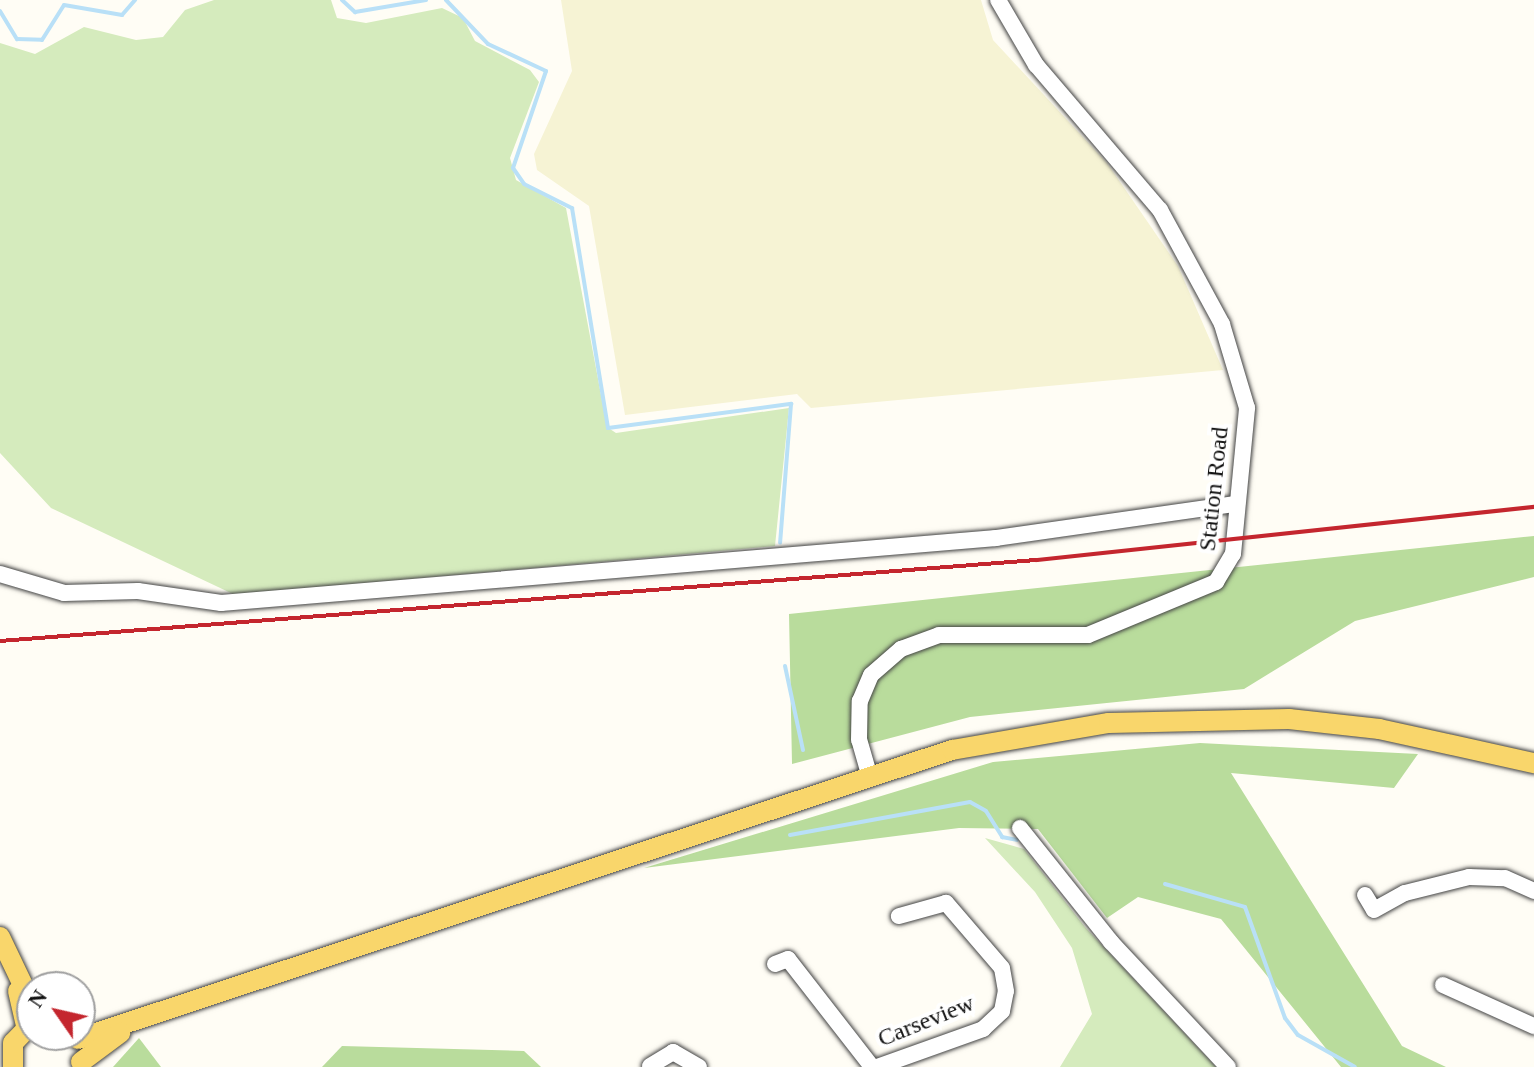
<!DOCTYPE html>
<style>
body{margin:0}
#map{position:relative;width:1534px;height:1067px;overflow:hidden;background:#fffdf5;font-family:"Times New Roman",serif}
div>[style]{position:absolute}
.farmland>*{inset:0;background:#f6f3d4}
.green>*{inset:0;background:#d5ebbd}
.forest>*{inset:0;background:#b9dc9c}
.stream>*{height:4px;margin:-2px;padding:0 2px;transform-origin:2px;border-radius:2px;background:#b9e0f7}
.roads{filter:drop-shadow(0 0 2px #444) drop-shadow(0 0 2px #444)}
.minor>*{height:16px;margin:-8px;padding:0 8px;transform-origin:8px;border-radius:8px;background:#fff}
.major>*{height:20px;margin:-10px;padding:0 10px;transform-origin:10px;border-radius:10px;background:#f9d66b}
.rail>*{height:4px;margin:-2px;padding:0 2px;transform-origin:2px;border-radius:2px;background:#c4262e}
span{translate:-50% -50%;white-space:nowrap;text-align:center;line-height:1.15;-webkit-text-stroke:8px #fff;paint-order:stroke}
.street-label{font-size:24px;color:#111}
.north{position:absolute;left:16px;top:971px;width:80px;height:80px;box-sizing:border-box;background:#fff;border:2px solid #a0a0a0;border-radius:50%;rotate:304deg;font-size:22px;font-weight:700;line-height:32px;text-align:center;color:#111}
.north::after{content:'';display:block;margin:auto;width:28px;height:36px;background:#c4262e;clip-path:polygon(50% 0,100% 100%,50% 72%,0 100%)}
</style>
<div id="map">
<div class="farmland">
<div style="clip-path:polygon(561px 0,981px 0,993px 40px,1107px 163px,1178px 266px,1223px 370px,811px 408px,797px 394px,625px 415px,589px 206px,537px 170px,534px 154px,572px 71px)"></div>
</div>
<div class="green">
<div style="clip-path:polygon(214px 0,331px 0,337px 18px,366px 23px,442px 8px,463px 18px,475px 41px,530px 70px,539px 82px,510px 158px,516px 180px,566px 208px,607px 427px,616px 433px,789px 408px,775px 546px,235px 595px,51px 508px,0 453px,0 43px,35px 54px,84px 27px,136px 40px,163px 37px,185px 10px)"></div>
<div style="clip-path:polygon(985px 838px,1024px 849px,1085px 927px,1216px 1067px,1060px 1067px,1092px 1014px,1072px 948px,1035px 892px)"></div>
</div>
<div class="forest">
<div style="clip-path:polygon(1534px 536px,1534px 577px,1355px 621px,1244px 689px,970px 717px,792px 764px,789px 614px)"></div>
<div style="clip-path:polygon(1200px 743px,1418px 754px,1394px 788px,1231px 773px,1402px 1046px,1446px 1067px,1341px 1067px,1221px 919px,1138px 897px,1107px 918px,1038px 829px,959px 828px,644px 868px,993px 762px)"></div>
<div style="clip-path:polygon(139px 1038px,161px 1067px,113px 1067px)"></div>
<div style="clip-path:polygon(342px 1046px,524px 1051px,541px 1067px,322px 1067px)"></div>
</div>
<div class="stream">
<div style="left:342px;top:0;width:18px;rotate:43deg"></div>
<div style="left:355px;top:12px;width:72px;rotate:-9.6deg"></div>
<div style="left:446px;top:0;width:61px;rotate:46.3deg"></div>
<div style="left:488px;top:44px;width:64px;rotate:25deg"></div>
<div style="left:546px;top:71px;width:102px;rotate:108.8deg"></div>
<div style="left:513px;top:168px;width:19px;rotate:55deg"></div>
<div style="left:524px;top:184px;width:54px;rotate:26.6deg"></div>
<div style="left:572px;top:208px;width:223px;rotate:80.7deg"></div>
<div style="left:608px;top:428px;width:185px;rotate:-7.5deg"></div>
<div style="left:791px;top:404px;width:139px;rotate:94.5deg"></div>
<div style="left:0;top:11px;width:33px;rotate:59deg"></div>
<div style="left:17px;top:39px;width:25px;rotate:2deg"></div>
<div style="left:42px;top:40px;width:41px;rotate:-57.8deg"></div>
<div style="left:64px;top:5px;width:59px;rotate:9.8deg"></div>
<div style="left:122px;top:15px;width:20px;rotate:-49deg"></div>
<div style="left:785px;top:666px;width:86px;rotate:77.9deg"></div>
<div style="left:790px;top:835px;width:183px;rotate:-10.4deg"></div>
<div style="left:970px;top:802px;width:18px;rotate:29deg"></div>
<div style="left:986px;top:811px;width:31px;rotate:58deg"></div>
<div style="left:1002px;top:837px;width:15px;rotate:11deg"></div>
<div style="left:1165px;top:884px;width:83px;rotate:16deg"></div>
<div style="left:1245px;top:907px;width:118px;rotate:70.2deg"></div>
<div style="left:1285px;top:1018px;width:21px;rotate:53deg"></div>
<div style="left:1298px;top:1035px;width:65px;rotate:29.3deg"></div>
</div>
<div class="roads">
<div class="minor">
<div style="left:0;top:574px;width:67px;rotate:16.5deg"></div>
<div style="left:64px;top:593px;width:74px;rotate:-1.5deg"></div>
<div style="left:138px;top:591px;width:84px;rotate:8.2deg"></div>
<div style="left:221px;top:603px;width:778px;rotate:-4.79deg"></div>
<div style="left:996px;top:538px;width:241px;rotate:-8.1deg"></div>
<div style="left:869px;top:774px;width:35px;rotate:-106deg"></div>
<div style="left:859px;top:740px;width:39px;rotate:-89deg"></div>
<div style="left:860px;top:701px;width:28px;rotate:-67deg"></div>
<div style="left:871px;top:675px;width:40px;rotate:-41deg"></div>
<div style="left:901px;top:649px;width:40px;rotate:-20.2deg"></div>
<div style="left:939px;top:635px;width:149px"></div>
<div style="left:1088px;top:635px;width:139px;rotate:-22.5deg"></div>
<div style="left:1216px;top:582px;width:33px;rotate:-59deg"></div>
<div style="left:1233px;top:554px;width:147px;rotate:-84.5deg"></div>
<div style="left:1247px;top:408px;width:88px;rotate:-106.6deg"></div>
<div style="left:1222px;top:324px;width:130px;rotate:-118.5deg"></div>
<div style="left:1160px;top:210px;width:191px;rotate:-130.5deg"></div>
<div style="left:1036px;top:65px;width:75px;rotate:-120.3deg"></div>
<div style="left:1020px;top:828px;width:146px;rotate:51.4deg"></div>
<div style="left:1111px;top:942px;width:171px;rotate:46.9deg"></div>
<div style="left:1365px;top:895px;width:17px;rotate:59deg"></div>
<div style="left:1374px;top:910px;width:35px;rotate:-29deg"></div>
<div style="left:1405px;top:893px;width:66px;rotate:-14deg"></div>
<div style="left:1469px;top:877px;width:36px;rotate:2deg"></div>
<div style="left:1505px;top:878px;width:32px;rotate:24deg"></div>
<div style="left:775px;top:964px;width:14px;rotate:-21deg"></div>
<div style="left:788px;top:959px;width:137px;rotate:52.1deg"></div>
<div style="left:1443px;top:985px;width:100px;rotate:24.3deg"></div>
<div style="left:650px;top:1066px;width:27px;rotate:-31deg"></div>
<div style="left:673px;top:1052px;width:30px;rotate:30deg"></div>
<div style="left:877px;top:1067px;width:113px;rotate:-19.7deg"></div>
<div style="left:983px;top:1029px;width:26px;rotate:-43deg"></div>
<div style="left:1002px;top:1011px;width:20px;rotate:-79deg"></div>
<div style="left:1006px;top:991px;width:23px;rotate:-100deg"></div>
<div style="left:1002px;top:968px;width:86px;rotate:-130.7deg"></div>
<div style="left:946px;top:903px;width:49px;rotate:164.5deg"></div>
</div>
<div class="major">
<div style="left:0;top:937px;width:74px;rotate:64.5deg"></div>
<div style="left:18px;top:991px;width:36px;rotate:77deg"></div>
<div style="left:78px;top:1039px;width:921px;rotate:-18.3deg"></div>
<div style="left:952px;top:750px;width:159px;rotate:-9.8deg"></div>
<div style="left:1109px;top:723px;width:180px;rotate:-1.3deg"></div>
<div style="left:1289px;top:719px;width:91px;rotate:6.3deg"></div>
<div style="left:1379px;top:729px;width:159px;rotate:12.4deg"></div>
<div style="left:81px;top:1062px;width:49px;rotate:-36.6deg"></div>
<div style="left:13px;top:1067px;width:24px;rotate:-90deg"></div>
<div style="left:13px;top:1043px;width:28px;rotate:-46deg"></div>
</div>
</div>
<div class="rail">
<div style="left:0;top:641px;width:1040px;rotate:-4.47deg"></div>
<div style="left:1037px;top:560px;width:500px;rotate:-6.1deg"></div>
</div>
<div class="street-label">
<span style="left:1214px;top:489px;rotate:-84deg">Station Road</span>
<span style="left:926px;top:1021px;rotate:-22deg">Carseview</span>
</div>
<div class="north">N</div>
</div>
